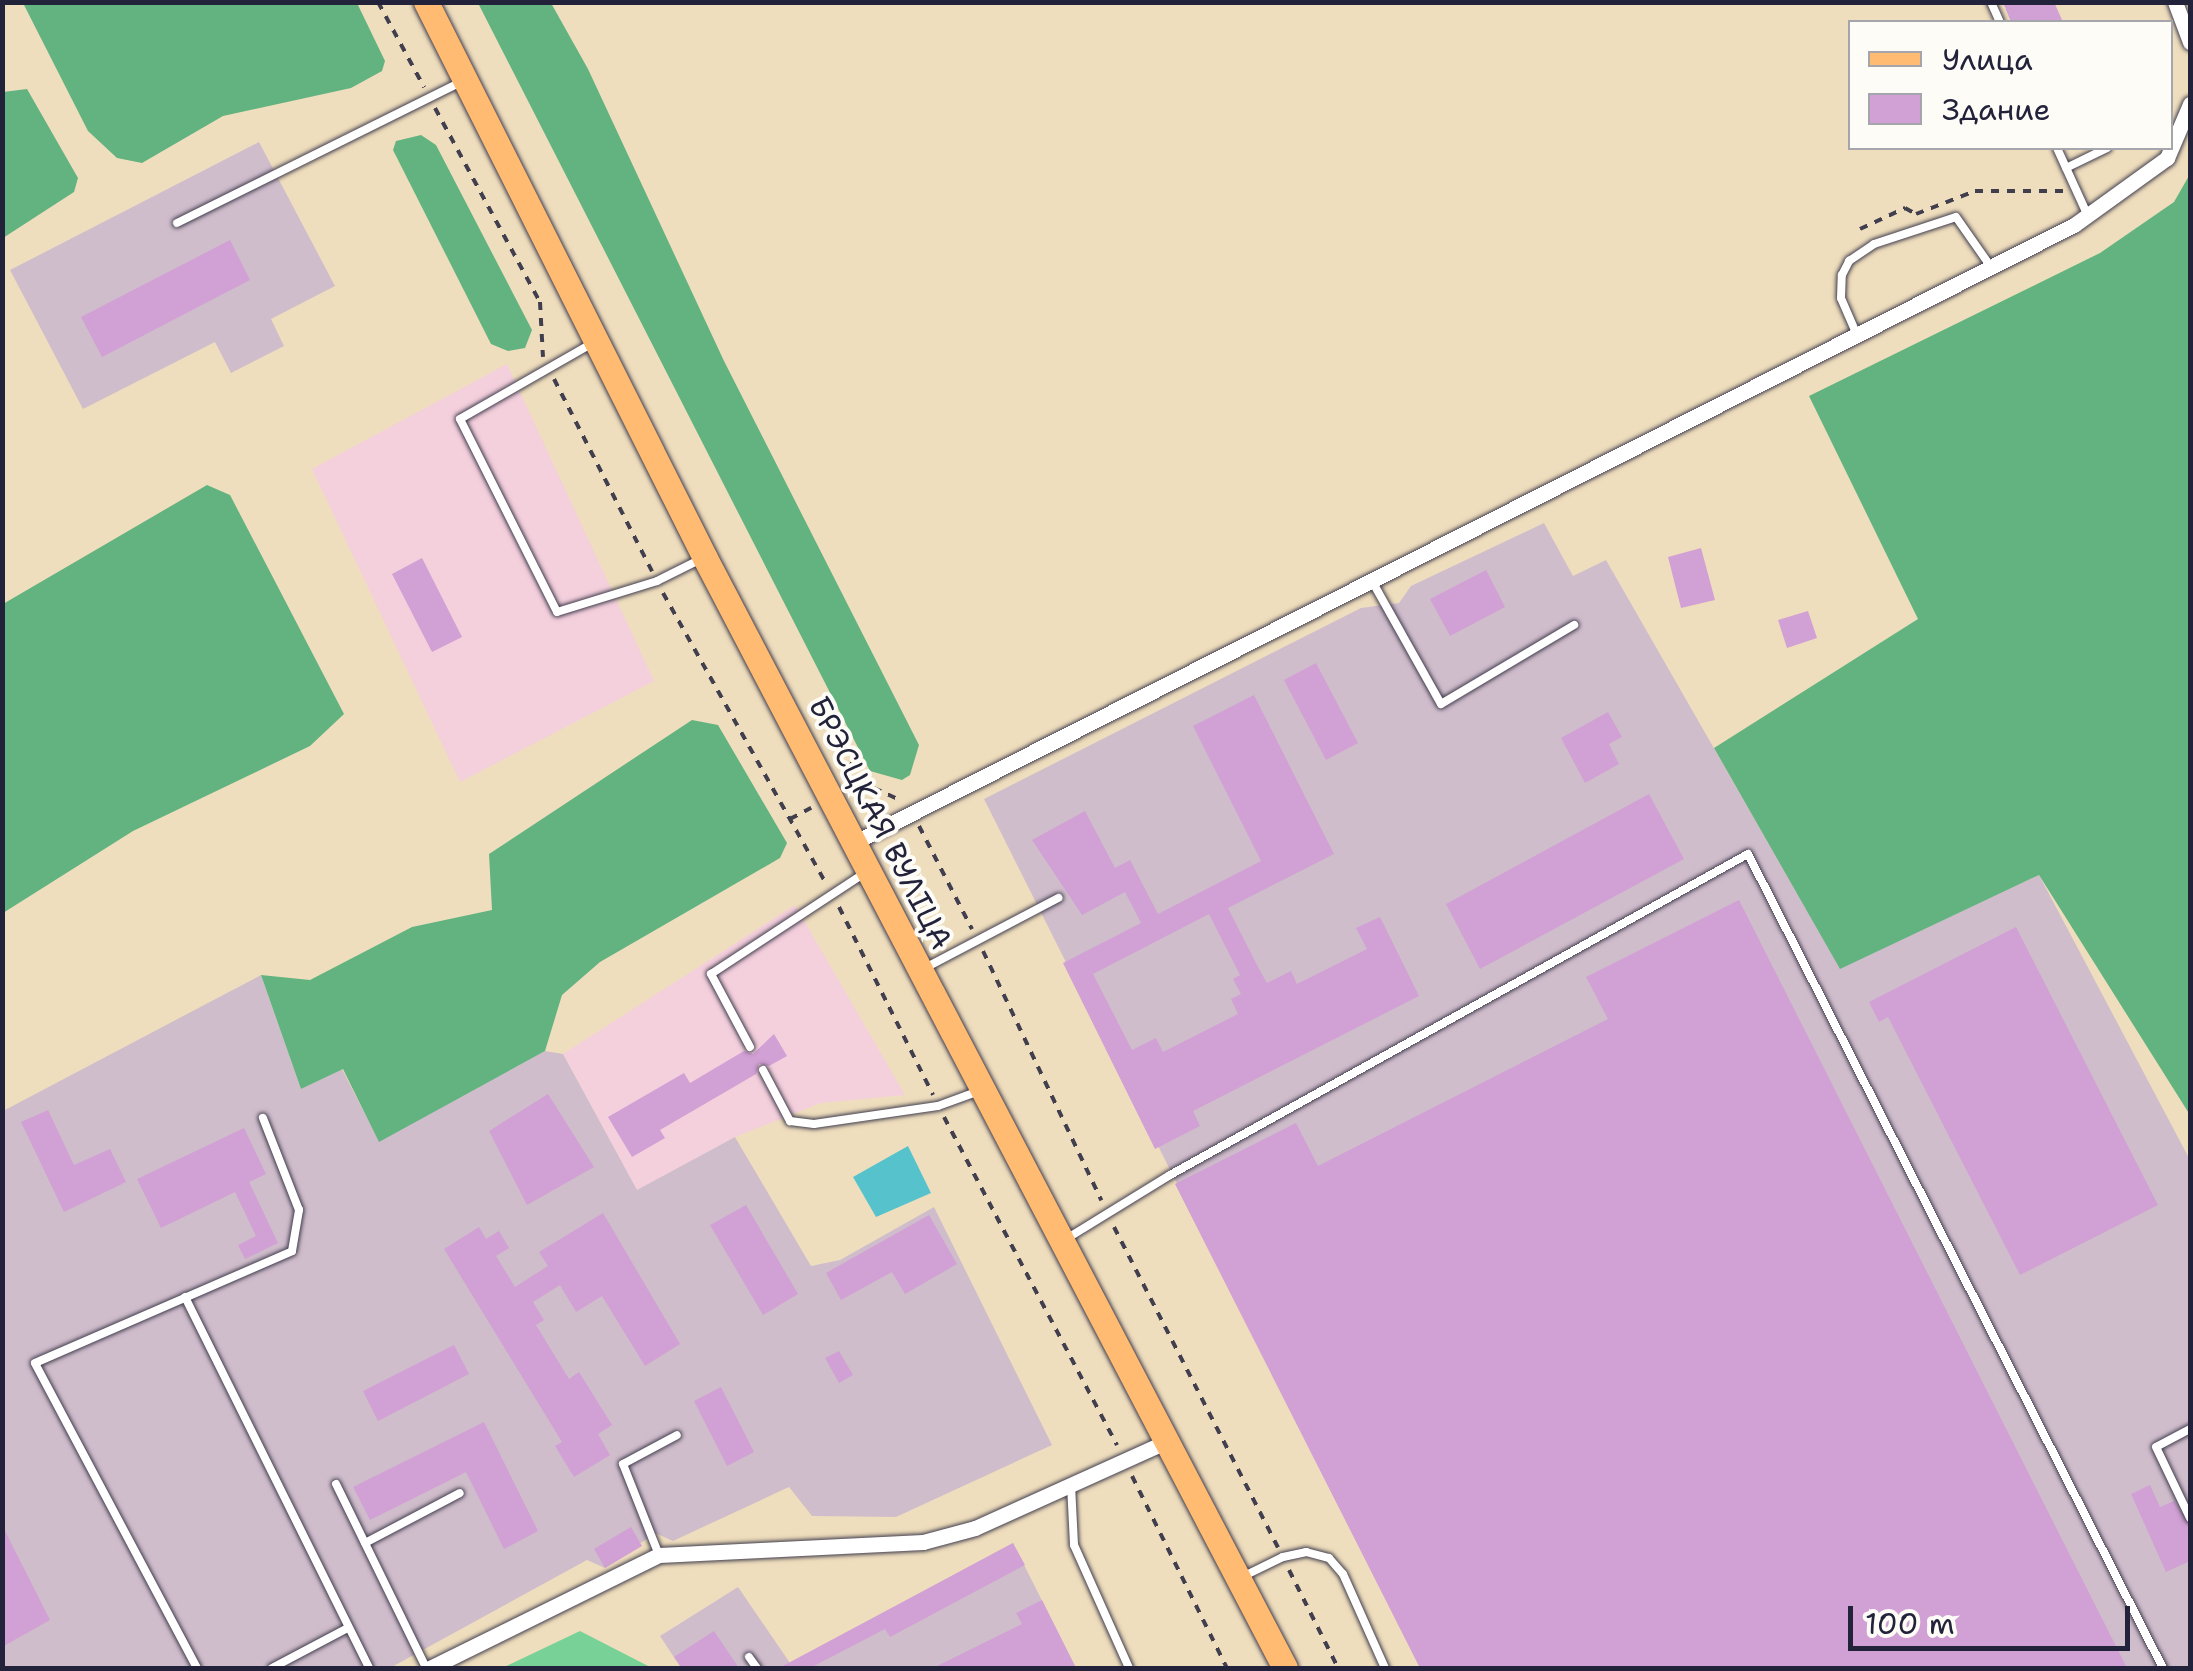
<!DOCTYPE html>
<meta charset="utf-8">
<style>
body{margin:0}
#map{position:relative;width:2193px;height:1671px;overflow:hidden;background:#efdebd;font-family:"Shantell Sans",sans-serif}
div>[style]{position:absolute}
.built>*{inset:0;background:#f4cfdc}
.industrial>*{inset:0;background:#d0bdcc}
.green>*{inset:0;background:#78d197}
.forest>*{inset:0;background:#62b380}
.water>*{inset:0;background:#56c3cc}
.building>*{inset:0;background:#d1a0d4}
.path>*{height:4px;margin-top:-2px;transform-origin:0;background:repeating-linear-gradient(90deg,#413e4e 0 8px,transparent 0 16px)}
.roads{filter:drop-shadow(0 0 2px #413e4e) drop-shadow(0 0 2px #413e4e)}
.service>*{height:8px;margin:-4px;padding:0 4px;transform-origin:4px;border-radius:4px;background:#fff}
.minor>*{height:15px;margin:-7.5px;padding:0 7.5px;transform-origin:7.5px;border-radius:7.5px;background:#fff}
.primary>*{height:25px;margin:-12.5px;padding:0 12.5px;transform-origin:12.5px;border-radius:12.5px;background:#ffbb71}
span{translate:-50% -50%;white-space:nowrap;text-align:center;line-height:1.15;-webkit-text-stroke:8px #fdfcf7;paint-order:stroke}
.street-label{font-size:30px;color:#22223b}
.frame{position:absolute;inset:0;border:5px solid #22223b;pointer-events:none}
.legend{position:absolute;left:1848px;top:20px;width:325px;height:130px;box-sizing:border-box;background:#fdfcf7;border:2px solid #a5a5ac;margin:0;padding:12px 18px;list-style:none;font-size:30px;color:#22223b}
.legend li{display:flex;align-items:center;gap:20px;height:50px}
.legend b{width:50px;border:2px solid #a5a5ac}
.scale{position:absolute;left:1848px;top:1606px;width:282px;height:45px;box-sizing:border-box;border:5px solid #22223b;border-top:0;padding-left:12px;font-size:30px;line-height:35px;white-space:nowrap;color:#22223b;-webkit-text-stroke:8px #fdfcf7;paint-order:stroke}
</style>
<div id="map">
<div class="built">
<div style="clip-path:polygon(507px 364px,654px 681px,460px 782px,312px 469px)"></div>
<div style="clip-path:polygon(795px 905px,905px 1095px,821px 1103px,735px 1137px,637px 1191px,563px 1054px)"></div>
</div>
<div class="industrial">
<div style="clip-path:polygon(259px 142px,335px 286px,271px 319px,284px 346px,231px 373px,215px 342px,83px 409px,10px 270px)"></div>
<div style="clip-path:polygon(1544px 523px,1573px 576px,1606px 560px,1840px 968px,2039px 875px,2190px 1160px,2190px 1668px,1420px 1668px,984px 799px,1361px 608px,1399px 603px,1411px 586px)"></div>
<div style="clip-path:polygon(261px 975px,301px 1089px,342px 1069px,379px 1141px,545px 1051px,563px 1054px,637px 1190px,735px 1137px,811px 1266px,840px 1260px,934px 1207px,1052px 1445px,896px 1517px,812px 1516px,789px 1487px,673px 1541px,655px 1533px,605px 1568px,587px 1560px,390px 1668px,3px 1668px,3px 1111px)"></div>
<div style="clip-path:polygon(1013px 1543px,1076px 1668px,681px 1668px,660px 1636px,738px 1587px,790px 1663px)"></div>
</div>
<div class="green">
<div style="clip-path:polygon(580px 1631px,652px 1668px,502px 1668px)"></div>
</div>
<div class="forest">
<div style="clip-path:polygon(23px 3px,357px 3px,385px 61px,382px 71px,351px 88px,223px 116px,142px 163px,117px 158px,88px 131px)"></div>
<div style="clip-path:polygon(478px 3px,551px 3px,588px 69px,724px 361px,919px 745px,910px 775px,902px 780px,870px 771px)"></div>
<div style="clip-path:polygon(27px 89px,78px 178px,74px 192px,3px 238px,3px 92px)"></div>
<div style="clip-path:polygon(421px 135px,436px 145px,532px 330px,525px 348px,508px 351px,491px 344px,393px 150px,396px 141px)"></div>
<div style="clip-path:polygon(2190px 174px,2190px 1115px,2039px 875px,1840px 969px,1714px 748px,1918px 619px,1809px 396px,2100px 253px,2174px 202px)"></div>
<div style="clip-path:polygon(207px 485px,230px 495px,344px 714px,310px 746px,133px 831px,3px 913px,3px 604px)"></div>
<div style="clip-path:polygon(692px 720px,718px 725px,787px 843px,780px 858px,600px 962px,562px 995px,545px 1051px,379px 1142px,343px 1069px,301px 1089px,261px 975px,310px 980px,412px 927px,492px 910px,489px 854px)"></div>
</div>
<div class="water">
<div style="clip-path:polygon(908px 1146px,931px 1193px,876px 1217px,853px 1177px)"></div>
</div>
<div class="building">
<div style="clip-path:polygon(2003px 2px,2054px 2px,2063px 22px,2011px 22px)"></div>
<div style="clip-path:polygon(230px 240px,250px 280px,102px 357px,81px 317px)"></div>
<div style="clip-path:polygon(1701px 548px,1715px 600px,1681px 608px,1668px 557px)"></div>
<div style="clip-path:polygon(422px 558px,462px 637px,432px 652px,392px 574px)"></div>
<div style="clip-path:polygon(1486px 570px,1505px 607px,1450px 636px,1430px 599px)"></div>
<div style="clip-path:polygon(1808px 611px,1817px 638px,1787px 648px,1778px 620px)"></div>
<div style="clip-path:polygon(1316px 663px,1358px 743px,1326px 760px,1284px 680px)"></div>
<div style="clip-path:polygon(evenodd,1254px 695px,1334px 854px,1228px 908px,1258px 967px,1267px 983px,1291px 971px,1297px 984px,1367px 949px,1356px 928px,1380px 917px,1419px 996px,1193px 1111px,1200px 1126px,1155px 1149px,1063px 963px,1141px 923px,1125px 892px,1082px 915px,1032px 840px,1085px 811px,1115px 868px,1130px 860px,1158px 914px,1261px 861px,1193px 726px,1254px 695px,1209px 914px,1240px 975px,1233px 979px,1241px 994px,1231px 999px,1238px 1014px,1163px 1052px,1156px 1038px,1132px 1050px,1093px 974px,1209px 914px)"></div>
<div style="clip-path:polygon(1608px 712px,1622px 737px,1609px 744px,1619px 764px,1585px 783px,1561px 738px)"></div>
<div style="clip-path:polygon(1649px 794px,1684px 859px,1480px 969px,1446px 904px)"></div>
<div style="clip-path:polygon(1739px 900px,2127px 1668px,1420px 1668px,1175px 1184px,1296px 1123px,1318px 1166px,1608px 1019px,1586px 977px)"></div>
<div style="clip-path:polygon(2016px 927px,2158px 1205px,2020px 1275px,1888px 1017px,1879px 1022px,1869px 1002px)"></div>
<div style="clip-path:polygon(774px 1034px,787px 1056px,769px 1066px,759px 1064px,756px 1074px,660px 1130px,665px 1138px,632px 1157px,608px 1117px,684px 1073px,690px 1083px,744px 1051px,753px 1054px)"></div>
<div style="clip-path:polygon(548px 1094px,594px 1167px,527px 1205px,489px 1131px)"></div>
<div style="clip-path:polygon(48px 1110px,74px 1165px,110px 1149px,126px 1182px,64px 1212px,21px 1122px)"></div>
<div style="clip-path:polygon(244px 1128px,266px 1174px,249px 1182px,278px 1243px,245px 1259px,238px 1245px,256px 1236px,235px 1192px,161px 1228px,137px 1179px)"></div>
<div style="clip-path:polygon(746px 1205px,798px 1294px,763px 1315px,710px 1225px)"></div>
<div style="clip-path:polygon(603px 1213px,680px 1344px,645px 1366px,602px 1296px,576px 1312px,560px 1285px,533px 1302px,544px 1320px,536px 1325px,569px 1379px,579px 1372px,612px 1425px,598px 1434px,610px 1455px,574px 1477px,555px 1446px,562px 1442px,444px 1249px,479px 1227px,486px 1239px,499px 1231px,509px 1248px,496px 1256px,515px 1287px,548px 1266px,539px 1252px)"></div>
<div style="clip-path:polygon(929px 1215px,957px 1264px,905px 1294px,892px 1272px,841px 1300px,826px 1273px)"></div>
<div style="clip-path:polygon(454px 1345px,469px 1374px,378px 1421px,363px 1391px)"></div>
<div style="clip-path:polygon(839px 1351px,853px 1375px,839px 1383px,825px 1358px)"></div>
<div style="clip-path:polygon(721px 1387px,754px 1452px,727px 1466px,694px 1401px)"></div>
<div style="clip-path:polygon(484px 1422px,538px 1531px,504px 1549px,466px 1472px,370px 1520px,353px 1487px)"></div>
<div style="clip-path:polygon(2150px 1485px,2160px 1507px,2174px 1501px,2190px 1525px,2190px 1561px,2166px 1572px,2131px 1494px)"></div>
<div style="clip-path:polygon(2px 1525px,50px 1620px,2px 1647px)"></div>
<div style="clip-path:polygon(631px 1527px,642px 1546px,605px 1568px,594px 1549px)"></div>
<div style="clip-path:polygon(1013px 1543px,1025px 1565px,890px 1637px,885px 1629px,810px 1668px,779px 1668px)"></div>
<div style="clip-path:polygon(1042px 1600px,1076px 1668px,933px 1668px,1022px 1624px,1016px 1613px)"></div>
<div style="clip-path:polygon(714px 1631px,739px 1668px,682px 1668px,674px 1657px)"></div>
</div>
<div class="path">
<div style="left:378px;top:2px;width:97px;rotate:61.6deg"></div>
<div style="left:435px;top:108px;width:221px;rotate:61.6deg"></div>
<div style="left:540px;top:302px;width:55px;rotate:86.9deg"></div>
<div style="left:1860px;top:229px;width:50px;rotate:-25deg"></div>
<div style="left:1905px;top:208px;width:13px;rotate:29deg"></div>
<div style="left:1916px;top:214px;width:63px;rotate:-21.3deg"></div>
<div style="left:1975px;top:191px;width:89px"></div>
<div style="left:554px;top:379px;width:216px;rotate:63deg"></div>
<div style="left:663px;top:593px;width:335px;rotate:60.7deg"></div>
<div style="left:828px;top:720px;width:68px;rotate:63.1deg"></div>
<div style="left:850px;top:787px;width:11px;rotate:-34deg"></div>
<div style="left:859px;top:781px;width:45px;rotate:24.9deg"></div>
<div style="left:790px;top:819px;width:24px;rotate:-28deg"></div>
<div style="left:919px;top:826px;width:116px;rotate:62.8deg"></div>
<div style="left:839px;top:907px;width:210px;rotate:63.4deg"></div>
<div style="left:983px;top:951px;width:276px;rotate:64.6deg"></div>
<div style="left:944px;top:1117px;width:371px;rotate:62.2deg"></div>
<div style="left:1114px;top:1227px;width:360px;rotate:62.9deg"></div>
<div style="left:1132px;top:1476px;width:214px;rotate:63.7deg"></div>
<div style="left:1289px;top:1570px;width:110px;rotate:63.4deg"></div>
</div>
<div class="roads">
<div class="service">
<div style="left:1991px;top:2px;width:22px;rotate:66deg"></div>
<div style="left:2057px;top:148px;width:75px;rotate:65.5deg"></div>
<div style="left:2066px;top:168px;width:46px;rotate:-26deg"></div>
<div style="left:177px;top:223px;width:315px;rotate:-26.4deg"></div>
<div style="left:1857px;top:335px;width:40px;rotate:-113.4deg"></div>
<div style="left:1841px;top:298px;width:23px;rotate:-88deg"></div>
<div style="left:1842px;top:275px;width:16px;rotate:-63deg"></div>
<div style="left:1849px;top:261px;width:30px;rotate:-34deg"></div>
<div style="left:1874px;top:244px;width:86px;rotate:-18.2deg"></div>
<div style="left:1956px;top:217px;width:61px;rotate:55deg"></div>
<div style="left:591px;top:344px;width:151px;rotate:150.2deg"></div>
<div style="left:460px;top:419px;width:216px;rotate:63.3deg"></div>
<div style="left:557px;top:612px;width:105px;rotate:-17.2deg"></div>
<div style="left:657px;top:581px;width:49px;rotate:-26.6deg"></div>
<div style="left:1372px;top:581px;width:141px;rotate:60.7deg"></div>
<div style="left:1441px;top:704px;width:155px;rotate:-30.7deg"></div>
<div style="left:923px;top:969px;width:153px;rotate:-27.7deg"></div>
<div style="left:750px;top:1047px;width:83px;rotate:-118.1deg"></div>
<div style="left:711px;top:974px;width:186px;rotate:-33.3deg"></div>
<div style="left:763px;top:1070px;width:58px;rotate:62.1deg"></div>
<div style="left:790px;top:1121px;width:24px;rotate:7deg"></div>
<div style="left:814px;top:1124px;width:125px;rotate:-8.3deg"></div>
<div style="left:938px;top:1106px;width:44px;rotate:-20.1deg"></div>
<div style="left:1066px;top:1239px;width:122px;rotate:-31.6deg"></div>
<div style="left:1170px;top:1175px;width:661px;rotate:-29.05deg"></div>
<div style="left:1748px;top:854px;width:914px;rotate:62.99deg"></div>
<div style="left:185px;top:1297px;width:414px;rotate:63.6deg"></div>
<div style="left:2190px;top:1429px;width:38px;rotate:152deg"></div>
<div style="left:2156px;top:1447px;width:79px;rotate:64.4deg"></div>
<div style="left:336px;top:1484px;width:205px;rotate:63.9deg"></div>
<div style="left:1071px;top:1485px;width:60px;rotate:87.1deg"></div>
<div style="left:1074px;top:1545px;width:135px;rotate:65.9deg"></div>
<div style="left:365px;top:1543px;width:107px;rotate:-27.8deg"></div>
<div style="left:659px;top:1555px;width:98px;rotate:-111.6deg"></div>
<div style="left:623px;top:1464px;width:61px;rotate:-28.2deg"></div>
<div style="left:1244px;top:1576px;width:43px;rotate:-26deg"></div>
<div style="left:1283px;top:1557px;width:24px;rotate:-12deg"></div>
<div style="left:1306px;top:1552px;width:24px;rotate:15deg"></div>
<div style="left:1329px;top:1558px;width:21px;rotate:49deg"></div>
<div style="left:1343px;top:1574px;width:103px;rotate:65.9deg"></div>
<div style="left:749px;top:1657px;width:14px;rotate:54deg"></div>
<div style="left:197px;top:1668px;width:345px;rotate:-118deg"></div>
<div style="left:35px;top:1363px;width:280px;rotate:-23.5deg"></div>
<div style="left:292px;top:1251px;width:42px;rotate:-80.3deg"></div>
<div style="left:299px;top:1210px;width:99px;rotate:-111.4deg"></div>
<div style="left:272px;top:1668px;width:84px;rotate:-27.8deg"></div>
</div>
<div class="minor">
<div style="left:2175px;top:2px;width:43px;rotate:69.4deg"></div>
<div style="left:855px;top:842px;width:1366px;rotate:-26.85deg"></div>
<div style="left:2074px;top:225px;width:115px;rotate:-35.8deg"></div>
<div style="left:2167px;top:158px;width:59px;rotate:-66.9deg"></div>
<div style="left:430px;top:1668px;width:255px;rotate:-26.3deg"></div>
<div style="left:659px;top:1555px;width:264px;rotate:-2.8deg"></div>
<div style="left:923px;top:1542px;width:54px;rotate:-15.1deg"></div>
<div style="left:975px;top:1528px;width:212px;rotate:-24.3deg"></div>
</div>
<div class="primary">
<div style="left:426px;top:2px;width:622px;rotate:63.35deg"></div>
<div style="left:705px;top:558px;width:1252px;rotate:62.41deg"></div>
</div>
</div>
<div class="street-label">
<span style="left:880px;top:823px;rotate:63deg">БРЭСЦКАЯ ВУЛІЦА</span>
</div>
<div class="frame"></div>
<ul class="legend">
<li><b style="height:12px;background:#ffbb71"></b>Улица</li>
<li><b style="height:28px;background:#d1a0d4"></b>Здание</li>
</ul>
<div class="scale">100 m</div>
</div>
